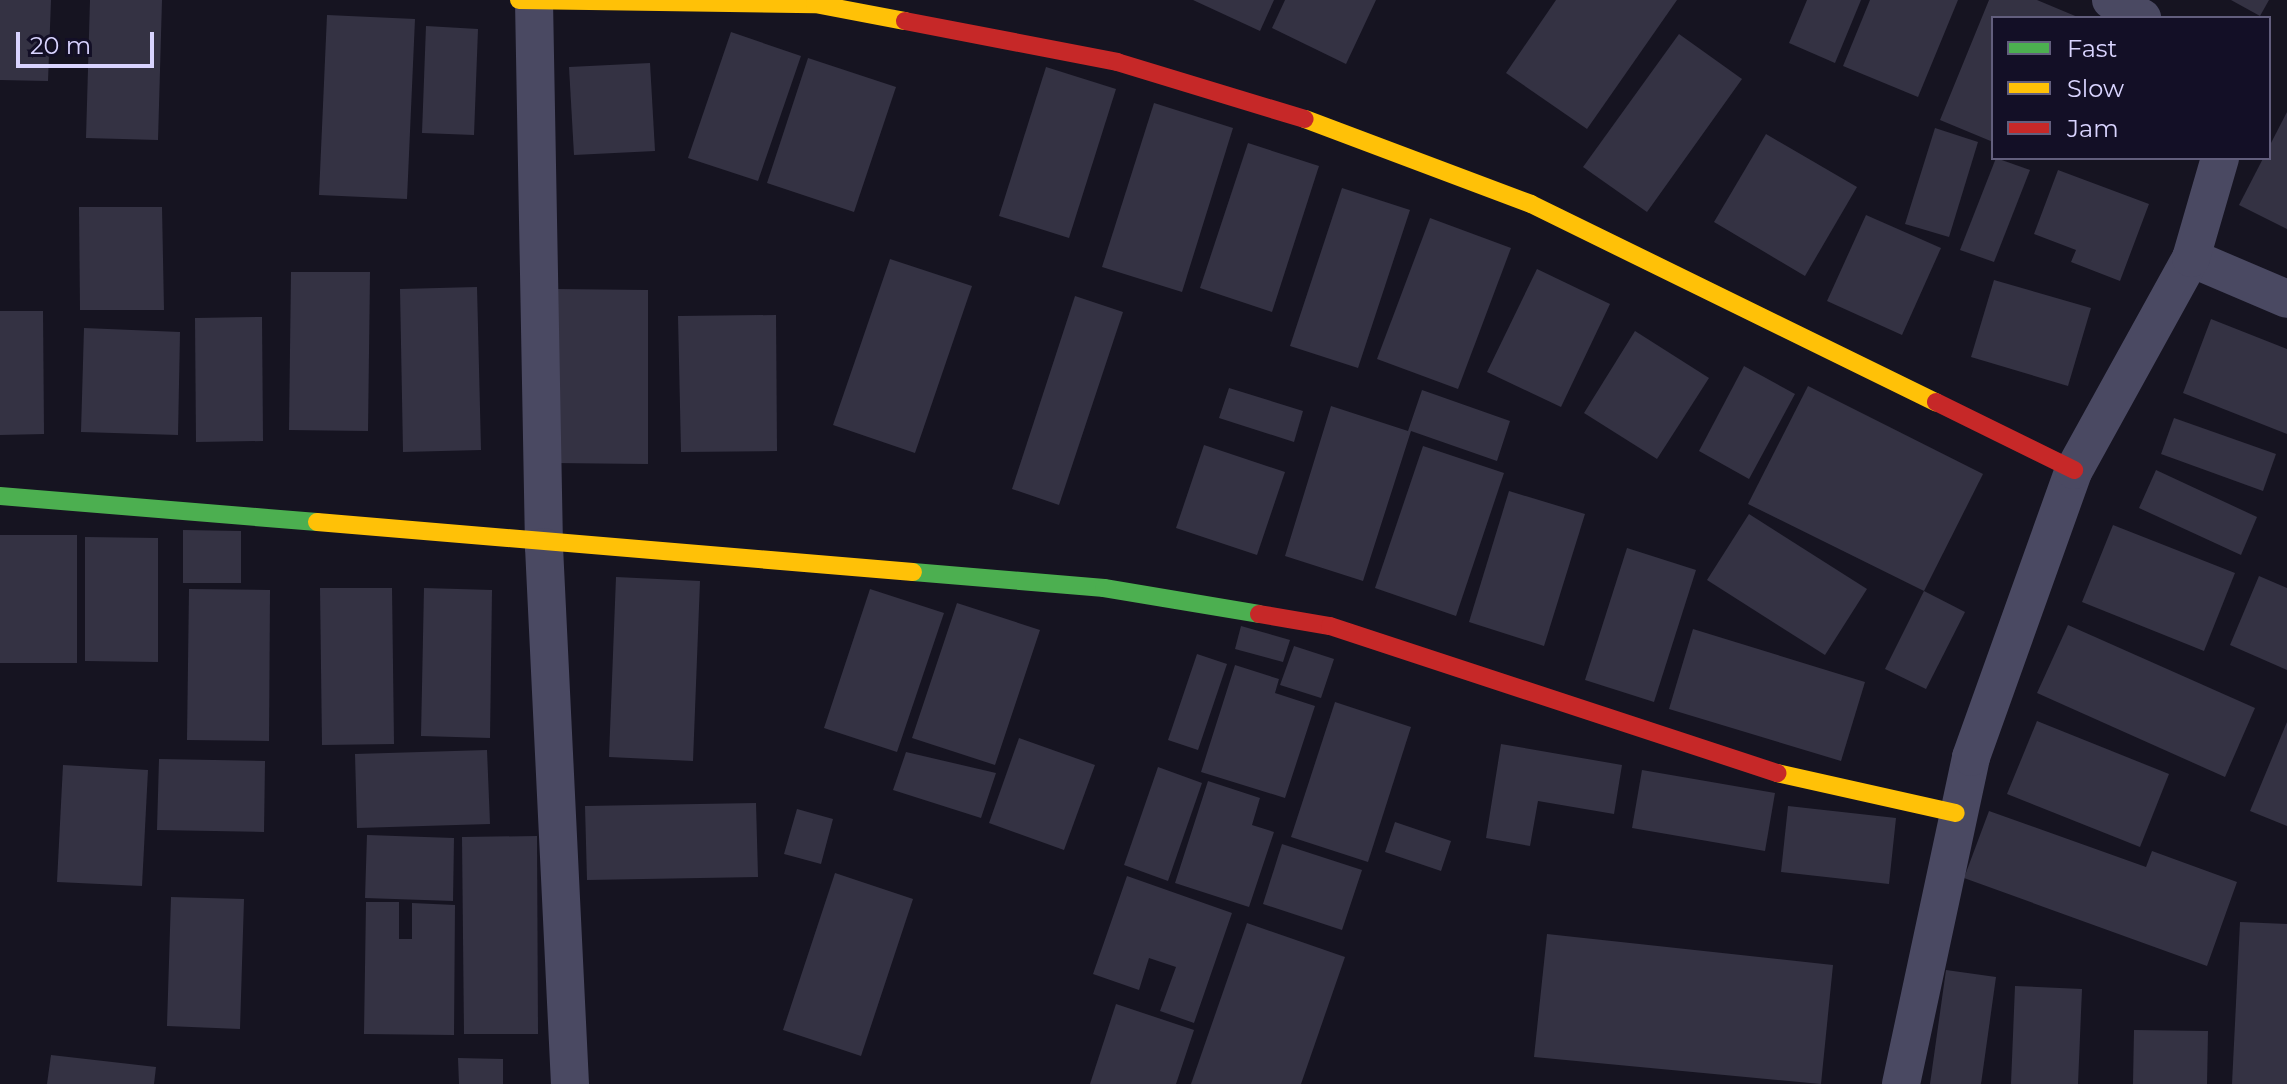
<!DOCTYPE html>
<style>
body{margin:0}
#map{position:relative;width:2287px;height:1084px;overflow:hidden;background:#161421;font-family:Montserrat,sans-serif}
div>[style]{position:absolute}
.building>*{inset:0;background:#343243}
.street>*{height:38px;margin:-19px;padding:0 19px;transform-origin:19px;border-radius:19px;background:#4a4962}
.fast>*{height:18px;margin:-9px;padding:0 9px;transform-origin:9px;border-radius:9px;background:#4caf50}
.slow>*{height:18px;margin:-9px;padding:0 9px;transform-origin:9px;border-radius:9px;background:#ffc107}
.jam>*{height:18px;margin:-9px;padding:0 9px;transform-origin:9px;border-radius:9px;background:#c62828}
span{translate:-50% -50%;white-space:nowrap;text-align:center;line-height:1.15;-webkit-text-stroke:6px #130f26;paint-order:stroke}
.legend{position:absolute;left:1991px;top:16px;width:280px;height:144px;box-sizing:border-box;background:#130f26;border:2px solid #625e7d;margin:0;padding:10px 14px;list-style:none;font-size:24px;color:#d9d4ff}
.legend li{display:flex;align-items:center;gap:16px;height:40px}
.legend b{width:40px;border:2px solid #625e7d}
.scale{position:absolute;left:16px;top:32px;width:138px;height:36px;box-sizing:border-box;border:4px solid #d9d4ff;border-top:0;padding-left:10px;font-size:24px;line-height:28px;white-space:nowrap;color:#d9d4ff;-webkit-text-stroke:6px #130f26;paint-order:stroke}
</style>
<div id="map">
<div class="building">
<div style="clip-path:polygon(0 0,51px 0,48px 81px,0 80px)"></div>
<div style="clip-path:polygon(90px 0,162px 0,158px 140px,86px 138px)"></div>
<div style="clip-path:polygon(1193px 0,1274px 0,1260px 31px)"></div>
<div style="clip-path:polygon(1285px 0,1376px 0,1346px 64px,1272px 28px)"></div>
<div style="clip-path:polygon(1556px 0,1677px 0,1587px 129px,1506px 73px)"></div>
<div style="clip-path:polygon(1807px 0,1861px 0,1835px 63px,1789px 43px)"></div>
<div style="clip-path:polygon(1870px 0,1958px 0,1918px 97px,1843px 66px)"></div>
<div style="clip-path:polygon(1989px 0,2037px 0,2080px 18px,1993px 18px,1993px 142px,1940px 120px)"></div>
<div style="clip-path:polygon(2231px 0,2269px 0,2260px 16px)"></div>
<div style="clip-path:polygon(327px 15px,415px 19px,407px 199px,319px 195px)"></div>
<div style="clip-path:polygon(426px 26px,478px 29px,474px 135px,422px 133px)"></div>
<div style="clip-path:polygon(731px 32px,801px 56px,758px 181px,688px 158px)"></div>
<div style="clip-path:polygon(1679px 34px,1742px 79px,1647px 212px,1583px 167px)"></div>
<div style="clip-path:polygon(808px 58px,896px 87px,854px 212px,767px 183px)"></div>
<div style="clip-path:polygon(650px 63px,655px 151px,574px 155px,569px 67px)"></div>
<div style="clip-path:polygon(1046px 67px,1116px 89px,1069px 238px,999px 216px)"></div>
<div style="clip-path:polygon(1154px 103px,1233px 128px,1182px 292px,1102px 267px)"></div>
<div style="clip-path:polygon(2287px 112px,2287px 229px,2239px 205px)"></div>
<div style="clip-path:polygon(1935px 128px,1978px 142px,1949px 237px,1905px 224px)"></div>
<div style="clip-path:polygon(1766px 134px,1857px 187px,1805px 276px,1714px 222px)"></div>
<div style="clip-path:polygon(1248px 143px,1319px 166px,1272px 312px,1200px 288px)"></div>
<div style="clip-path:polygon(1996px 158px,2030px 170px,1994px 262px,1960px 250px)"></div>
<div style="clip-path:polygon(2058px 170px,2149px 204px,2120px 281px,2071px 262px,2076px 250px,2034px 234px)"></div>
<div style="clip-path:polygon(1342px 188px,1410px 210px,1358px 368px,1290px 346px)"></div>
<div style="clip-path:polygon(79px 207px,162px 207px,164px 310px,80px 310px)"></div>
<div style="clip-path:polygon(1866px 215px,1941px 248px,1902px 335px,1827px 301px)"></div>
<div style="clip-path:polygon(1430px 218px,1511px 248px,1458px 389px,1377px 359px)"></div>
<div style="clip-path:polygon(890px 259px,972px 286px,915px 453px,833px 425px)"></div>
<div style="clip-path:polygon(1537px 269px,1610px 304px,1561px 407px,1487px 372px)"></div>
<div style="clip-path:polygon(291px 272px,370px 272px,368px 431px,289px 430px)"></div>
<div style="clip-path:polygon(1994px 280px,2091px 308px,2068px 386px,1971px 357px)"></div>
<div style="clip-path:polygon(477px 287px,481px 450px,403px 452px,400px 289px)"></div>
<div style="clip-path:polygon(554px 289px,648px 290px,648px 464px,554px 463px)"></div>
<div style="clip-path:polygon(1075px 296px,1123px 312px,1059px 505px,1012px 489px)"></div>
<div style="clip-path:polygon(0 311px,43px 311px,44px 434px,0 435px)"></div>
<div style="clip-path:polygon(776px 315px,777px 451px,681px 452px,678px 316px)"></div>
<div style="clip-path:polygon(262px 317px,263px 441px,196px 442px,195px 318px)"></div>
<div style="clip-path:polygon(2211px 319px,2287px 349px,2287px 434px,2183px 393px)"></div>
<div style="clip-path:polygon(84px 328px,180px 332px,178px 435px,81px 432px)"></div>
<div style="clip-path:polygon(1635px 331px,1709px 378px,1657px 459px,1584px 413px)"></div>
<div style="clip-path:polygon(1744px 366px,1795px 394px,1749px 479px,1699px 451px)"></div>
<div style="clip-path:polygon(1808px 386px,1983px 474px,1924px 591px,1748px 504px)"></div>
<div style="clip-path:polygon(1229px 388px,1303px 411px,1294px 442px,1219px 418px)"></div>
<div style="clip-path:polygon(1422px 390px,1510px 421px,1497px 461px,1411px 431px,1363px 581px,1285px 556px,1331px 406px,1408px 431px)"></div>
<div style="clip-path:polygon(2174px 418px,2276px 454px,2263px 491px,2161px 454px)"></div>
<div style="clip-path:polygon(1204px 445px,1285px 472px,1257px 555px,1176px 528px)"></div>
<div style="clip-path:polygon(1423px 446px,1504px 473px,1456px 616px,1375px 588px)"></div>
<div style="clip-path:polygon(2156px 470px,2257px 517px,2241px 555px,2139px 508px)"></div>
<div style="clip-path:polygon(1509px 491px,1585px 514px,1544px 646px,1469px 622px)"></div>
<div style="clip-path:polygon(1749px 514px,1867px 589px,1825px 655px,1707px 580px)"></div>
<div style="clip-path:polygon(2113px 525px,2235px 573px,2204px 651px,2082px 602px)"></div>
<div style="clip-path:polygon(183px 530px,241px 531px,241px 583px,183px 583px)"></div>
<div style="clip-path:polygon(0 535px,77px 535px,77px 663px,0 663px)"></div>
<div style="clip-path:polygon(85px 537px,158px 538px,158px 662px,85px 661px)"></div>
<div style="clip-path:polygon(1627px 548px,1696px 570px,1654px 702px,1585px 680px)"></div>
<div style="clip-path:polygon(2259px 576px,2287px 588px,2287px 670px,2230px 645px)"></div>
<div style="clip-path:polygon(616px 577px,700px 581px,693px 761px,609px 757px)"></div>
<div style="clip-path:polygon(320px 588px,392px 588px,394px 744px,322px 745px)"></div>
<div style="clip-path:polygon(424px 588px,492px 590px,490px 738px,421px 736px)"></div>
<div style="clip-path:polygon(189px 589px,270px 590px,269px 741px,187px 740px)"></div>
<div style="clip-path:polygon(870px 589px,944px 613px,897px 752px,824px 728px)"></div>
<div style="clip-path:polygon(1924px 591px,1965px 612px,1926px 689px,1885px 669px)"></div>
<div style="clip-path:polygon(957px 603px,1040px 630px,995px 765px,912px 738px)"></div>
<div style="clip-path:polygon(2068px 625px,2255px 708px,2225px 777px,2037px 693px)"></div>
<div style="clip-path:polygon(1241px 626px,1290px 640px,1283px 662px,1235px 649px)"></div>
<div style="clip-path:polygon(1693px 629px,1865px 682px,1841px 761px,1669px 709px)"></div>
<div style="clip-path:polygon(1294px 646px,1334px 659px,1321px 698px,1280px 685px)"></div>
<div style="clip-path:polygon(1197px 654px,1227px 664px,1198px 750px,1168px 740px)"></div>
<div style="clip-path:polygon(1235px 665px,1279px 679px,1275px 693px,1315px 706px,1285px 798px,1201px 772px)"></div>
<div style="clip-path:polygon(1335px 702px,1411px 727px,1368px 862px,1291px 837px)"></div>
<div style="clip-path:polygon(2037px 721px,2169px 774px,2140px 847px,2007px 794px)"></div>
<div style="clip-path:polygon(2287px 722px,2287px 826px,2250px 811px)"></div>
<div style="clip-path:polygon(1019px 738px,1095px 765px,1064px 850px,989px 823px)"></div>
<div style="clip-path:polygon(1501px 744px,1622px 765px,1614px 814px,1538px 801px,1530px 846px,1486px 838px)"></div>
<div style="clip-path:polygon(487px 750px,490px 824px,357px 828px,355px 754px)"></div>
<div style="clip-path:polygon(906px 752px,996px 773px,981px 818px,893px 790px)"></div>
<div style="clip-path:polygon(159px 759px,265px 761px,264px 832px,157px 830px)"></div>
<div style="clip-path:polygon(63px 765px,148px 770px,142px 886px,57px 882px)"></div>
<div style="clip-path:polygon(1158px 767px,1202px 783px,1168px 881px,1124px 865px)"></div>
<div style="clip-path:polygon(1642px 770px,1775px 793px,1765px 851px,1632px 828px)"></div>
<div style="clip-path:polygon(1208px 781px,1260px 798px,1252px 825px,1274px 832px,1249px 907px,1175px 883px)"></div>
<div style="clip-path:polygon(756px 803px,758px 877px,587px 880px,585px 806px)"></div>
<div style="clip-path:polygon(1788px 806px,1896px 818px,1889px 884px,1781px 872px)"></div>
<div style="clip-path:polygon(797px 809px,833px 819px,821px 864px,784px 854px)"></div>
<div style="clip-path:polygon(1989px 811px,2146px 867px,2152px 851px,2237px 882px,2207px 966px,1964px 878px)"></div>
<div style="clip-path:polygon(1395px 822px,1451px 841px,1441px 871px,1385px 852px)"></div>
<div style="clip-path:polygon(367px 835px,454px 838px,453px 901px,365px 898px)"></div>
<div style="clip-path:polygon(537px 836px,538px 1034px,464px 1034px,462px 837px)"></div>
<div style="clip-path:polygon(1282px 844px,1362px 870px,1342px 930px,1263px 904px)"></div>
<div style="clip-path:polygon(835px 873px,913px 899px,861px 1056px,783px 1030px)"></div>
<div style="clip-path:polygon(1127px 876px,1232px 913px,1194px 1023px,1160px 1011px,1176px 967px,1149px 958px,1139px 990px,1093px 974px)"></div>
<div style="clip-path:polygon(171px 897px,244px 899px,240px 1029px,167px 1026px)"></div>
<div style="clip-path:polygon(366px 902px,399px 902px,399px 939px,412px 939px,412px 903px,455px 905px,454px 1035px,364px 1034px)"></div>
<div style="clip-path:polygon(2240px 922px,2287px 924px,2287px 1084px,2232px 1084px)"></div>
<div style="clip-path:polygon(1247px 923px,1345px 957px,1301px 1084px,1191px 1084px)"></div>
<div style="clip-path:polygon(1547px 934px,1833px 965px,1821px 1084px,1534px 1057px)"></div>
<div style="clip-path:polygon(1946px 970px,1996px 977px,1981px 1084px,1930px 1084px)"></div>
<div style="clip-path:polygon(2015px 986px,2082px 989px,2078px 1084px,2011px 1084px)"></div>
<div style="clip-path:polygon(1116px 1004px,1194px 1030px,1176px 1084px,1090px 1084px)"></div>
<div style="clip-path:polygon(2134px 1030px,2208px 1031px,2207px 1084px,2133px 1084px)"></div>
<div style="clip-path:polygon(51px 1055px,156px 1067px,154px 1084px,47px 1084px)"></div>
<div style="clip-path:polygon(458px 1058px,503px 1059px,503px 1084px,459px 1084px)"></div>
</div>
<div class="street">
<div style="left:2111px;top:0;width:36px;rotate:30deg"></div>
<div style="left:534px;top:1px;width:546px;rotate:88.95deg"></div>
<div style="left:544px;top:547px;width:538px;rotate:87.23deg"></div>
<div style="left:2191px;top:258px;width:104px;rotate:23.1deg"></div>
<div style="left:1901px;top:1084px;width:334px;rotate:-77.9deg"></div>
<div style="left:1971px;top:757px;width:305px;rotate:-70.3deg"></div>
<div style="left:2074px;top:470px;width:242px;rotate:-61.1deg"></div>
<div style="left:2191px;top:258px;width:104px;rotate:-73.8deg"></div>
</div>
<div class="fast">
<div style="left:0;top:496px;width:318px;rotate:4.7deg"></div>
<div style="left:913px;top:572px;width:192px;rotate:4.8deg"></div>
<div style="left:1104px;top:588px;width:157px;rotate:9.5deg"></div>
</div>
<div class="slow">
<div style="left:519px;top:0;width:296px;rotate:0.8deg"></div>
<div style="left:815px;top:4px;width:92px;rotate:10.7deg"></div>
<div style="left:1305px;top:119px;width:241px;rotate:20.6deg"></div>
<div style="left:1531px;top:204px;width:451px;rotate:26.1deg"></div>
<div style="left:317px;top:522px;width:598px;rotate:4.8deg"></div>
<div style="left:1777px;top:773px;width:183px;rotate:12.6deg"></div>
</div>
<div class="jam">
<div style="left:905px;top:21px;width:216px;rotate:10.9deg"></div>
<div style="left:1117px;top:62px;width:196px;rotate:16.9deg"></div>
<div style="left:1936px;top:402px;width:154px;rotate:26.2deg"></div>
<div style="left:1259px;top:614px;width:72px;rotate:9.6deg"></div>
<div style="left:1330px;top:626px;width:471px;rotate:18.2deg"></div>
</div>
<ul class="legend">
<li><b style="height:10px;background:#4caf50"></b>Fast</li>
<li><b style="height:10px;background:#ffc107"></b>Slow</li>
<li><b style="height:10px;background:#c62828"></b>Jam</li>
</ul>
<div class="scale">20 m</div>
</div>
